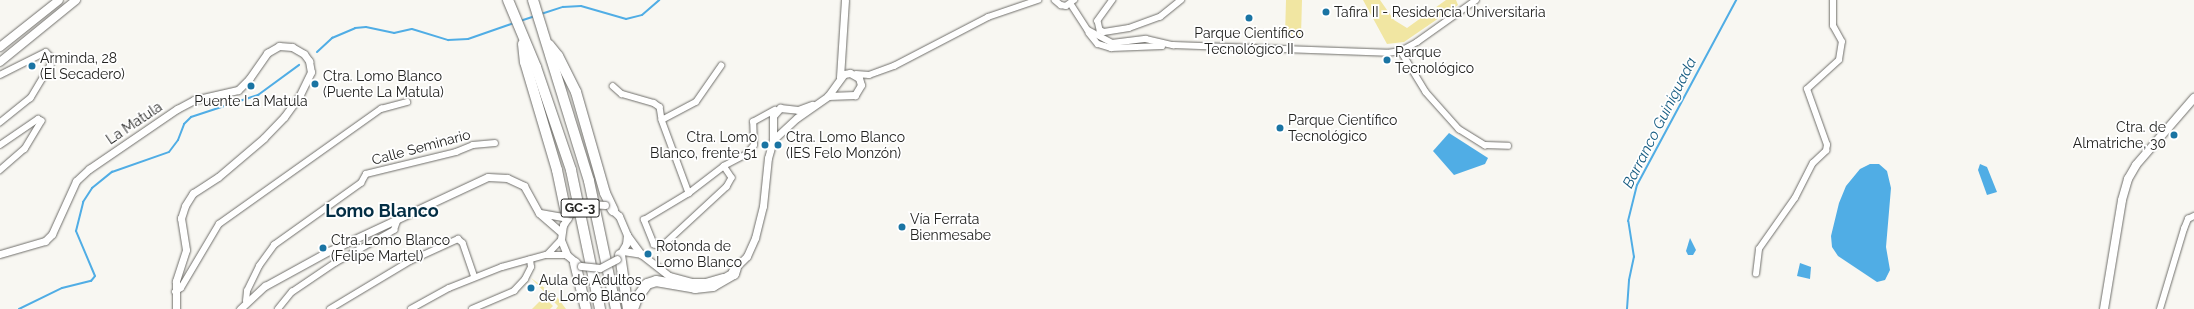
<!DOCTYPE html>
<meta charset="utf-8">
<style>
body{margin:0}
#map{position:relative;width:2194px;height:309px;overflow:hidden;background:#f8f7f2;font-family:Raleway,sans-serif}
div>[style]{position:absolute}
.green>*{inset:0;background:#f1e6a2}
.water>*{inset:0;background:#50ade5}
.stream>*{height:2px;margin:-1px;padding:0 1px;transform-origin:1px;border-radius:1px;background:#50ade5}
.roads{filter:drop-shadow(0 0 1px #6f6e6a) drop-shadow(0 0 1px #6f6e6a)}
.minor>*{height:5.5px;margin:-2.75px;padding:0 2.75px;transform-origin:2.75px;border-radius:2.75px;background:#fff}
.tertiary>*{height:7px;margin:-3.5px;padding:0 3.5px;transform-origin:3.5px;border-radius:3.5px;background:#fff}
.secondary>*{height:8px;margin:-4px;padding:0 4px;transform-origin:4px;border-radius:4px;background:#fff}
.motorway>*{height:10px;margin:-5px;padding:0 5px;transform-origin:5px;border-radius:5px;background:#fff}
.bridges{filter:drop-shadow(0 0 1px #6f6e6a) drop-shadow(0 0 1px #6f6e6a)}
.tertiary-bridge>*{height:7px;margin:-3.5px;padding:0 3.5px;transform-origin:3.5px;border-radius:3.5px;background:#fff}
.dots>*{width:11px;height:11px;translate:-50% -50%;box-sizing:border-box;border:2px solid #fff;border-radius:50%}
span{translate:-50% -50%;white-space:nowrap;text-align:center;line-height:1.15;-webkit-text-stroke:3.5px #fff;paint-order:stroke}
.shield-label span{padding:1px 3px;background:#fff;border:1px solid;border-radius:3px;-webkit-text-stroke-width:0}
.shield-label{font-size:13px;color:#232321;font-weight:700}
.poi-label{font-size:14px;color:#232321}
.left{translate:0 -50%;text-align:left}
.right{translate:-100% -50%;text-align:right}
.street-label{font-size:14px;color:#232321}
.water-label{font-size:15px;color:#155b80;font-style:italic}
.district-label{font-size:18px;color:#032e44;font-weight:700}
</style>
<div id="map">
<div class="green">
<div style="clip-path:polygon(1286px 0,1302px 0,1301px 36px,1285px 36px)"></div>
<div style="clip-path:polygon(1363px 0,1380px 0,1394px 20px,1407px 28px,1446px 0,1456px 0,1458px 5px,1404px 42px,1387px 44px)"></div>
<div style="clip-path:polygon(531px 278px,557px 297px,566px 309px,556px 309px,558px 306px)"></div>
<div style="clip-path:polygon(544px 297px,553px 306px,550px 309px,532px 309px)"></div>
</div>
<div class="water">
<div style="clip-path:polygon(1449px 133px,1488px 158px,1485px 164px,1454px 175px,1433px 151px)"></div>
<div style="clip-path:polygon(1870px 164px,1879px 164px,1887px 171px,1891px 188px,1886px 247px,1890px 270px,1885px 280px,1877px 282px,1838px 256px,1832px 247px,1831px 236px,1839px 203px,1846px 186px,1860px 169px)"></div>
<div style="clip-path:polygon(1980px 164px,1987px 167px,1997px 192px,1987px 195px,1978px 170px)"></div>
<div style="clip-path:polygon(1690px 238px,1696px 250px,1693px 255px,1688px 255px,1686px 251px)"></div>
<div style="clip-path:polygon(1800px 263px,1811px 267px,1810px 279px,1797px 276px)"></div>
</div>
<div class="stream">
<div style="left:541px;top:14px;width:23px;rotate:-18deg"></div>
<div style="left:563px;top:7px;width:18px;rotate:-3deg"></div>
<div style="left:581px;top:6px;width:47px;rotate:16.1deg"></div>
<div style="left:626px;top:19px;width:16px;rotate:-14deg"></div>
<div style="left:642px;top:15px;width:23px;rotate:-41deg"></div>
<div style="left:520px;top:21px;width:16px;rotate:-18deg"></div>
<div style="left:317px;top:52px;width:21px;rotate:-43deg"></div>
<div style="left:332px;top:38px;width:25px;rotate:-23deg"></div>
<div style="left:355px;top:28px;width:11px;rotate:-5deg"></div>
<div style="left:366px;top:27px;width:29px;rotate:12deg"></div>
<div style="left:394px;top:33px;width:18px;rotate:-13deg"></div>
<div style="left:412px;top:29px;width:38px;rotate:17deg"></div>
<div style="left:448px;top:40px;width:20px;rotate:-3deg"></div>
<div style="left:468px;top:39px;width:49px;rotate:-19.2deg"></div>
<div style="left:19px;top:309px;width:48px;rotate:-26deg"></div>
<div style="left:62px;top:288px;width:30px;rotate:-14deg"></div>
<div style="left:91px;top:281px;width:6px;rotate:-51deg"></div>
<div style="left:95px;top:276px;width:49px;rotate:-112.9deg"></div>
<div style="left:76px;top:231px;width:30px;rotate:-76deg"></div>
<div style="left:83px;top:202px;width:17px;rotate:-57deg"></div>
<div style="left:92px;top:188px;width:26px;rotate:-39deg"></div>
<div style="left:112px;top:172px;width:60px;rotate:-19.3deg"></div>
<div style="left:169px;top:152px;width:15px;rotate:-53deg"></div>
<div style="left:178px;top:140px;width:17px;rotate:-69deg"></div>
<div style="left:184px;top:124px;width:10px;rotate:-45deg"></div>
<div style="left:191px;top:117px;width:71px;rotate:-18.2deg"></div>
<div style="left:258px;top:95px;width:51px;rotate:-36.2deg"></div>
<div style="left:1627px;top:309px;width:29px;rotate:-86deg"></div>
<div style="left:1629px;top:280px;width:24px;rotate:-78deg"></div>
<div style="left:1634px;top:257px;width:36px;rotate:-99deg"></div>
<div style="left:1628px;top:221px;width:37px;rotate:-76deg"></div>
<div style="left:1637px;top:185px;width:210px;rotate:-61.8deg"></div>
</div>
<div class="roads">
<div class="minor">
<div style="left:1055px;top:0;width:8px;rotate:40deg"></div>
<div style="left:1061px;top:5px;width:5px;rotate:11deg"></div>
<div style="left:1066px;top:6px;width:10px;rotate:-37deg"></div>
<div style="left:1113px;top:0;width:26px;rotate:126deg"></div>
<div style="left:1098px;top:21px;width:9px;rotate:77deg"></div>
<div style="left:1100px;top:30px;width:4px;rotate:27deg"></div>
<div style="left:1104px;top:32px;width:25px;rotate:-9deg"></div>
<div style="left:1129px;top:28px;width:33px;rotate:-20deg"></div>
<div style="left:1160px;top:17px;width:27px;rotate:-39deg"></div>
<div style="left:1071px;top:4px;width:31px;rotate:57deg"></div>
<div style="left:1088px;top:30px;width:27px;rotate:28deg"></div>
<div style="left:1112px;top:43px;width:34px;rotate:-7deg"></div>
<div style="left:1146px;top:39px;width:28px;rotate:13deg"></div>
<div style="left:1173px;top:45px;width:214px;rotate:2.1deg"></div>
<div style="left:1387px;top:53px;width:14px;rotate:-8deg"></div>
<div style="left:1401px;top:51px;width:18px;rotate:-29deg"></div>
<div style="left:1417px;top:42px;width:72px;rotate:-35.4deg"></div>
<div style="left:1089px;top:33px;width:14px;rotate:51deg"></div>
<div style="left:1098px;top:44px;width:14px;rotate:17deg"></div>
<div style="left:1111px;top:48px;width:51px;rotate:-2.2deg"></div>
<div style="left:1401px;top:51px;width:48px;rotate:58.6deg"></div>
<div style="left:1426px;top:92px;width:50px;rotate:48.3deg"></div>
<div style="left:1459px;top:129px;width:31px;rotate:32deg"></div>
<div style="left:1485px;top:145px;width:23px;rotate:2deg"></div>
<div style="left:856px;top:74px;width:13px;rotate:4deg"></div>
<div style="left:869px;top:75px;width:27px;rotate:-20deg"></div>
<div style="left:894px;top:66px;width:106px;rotate:-27.5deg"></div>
<div style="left:988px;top:17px;width:53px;rotate:-18.8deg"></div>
<div style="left:0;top:75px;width:51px;rotate:-26.6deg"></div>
<div style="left:46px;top:52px;width:7px;rotate:45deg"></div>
<div style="left:51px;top:57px;width:8px;rotate:90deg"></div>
<div style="left:51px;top:65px;width:39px;rotate:121deg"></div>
<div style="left:31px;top:98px;width:40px;rotate:141deg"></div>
<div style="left:613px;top:86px;width:12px;rotate:42deg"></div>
<div style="left:622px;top:94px;width:33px;rotate:16deg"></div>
<div style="left:654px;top:103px;width:7px;rotate:34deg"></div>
<div style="left:660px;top:107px;width:13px;rotate:81deg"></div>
<div style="left:662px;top:120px;width:78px;rotate:69.7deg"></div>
<div style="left:662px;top:120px;width:38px;rotate:-28deg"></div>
<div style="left:696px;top:102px;width:44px;rotate:-55.2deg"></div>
<div style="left:0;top:145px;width:46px;rotate:-34.4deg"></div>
<div style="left:38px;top:119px;width:4px;rotate:27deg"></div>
<div style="left:42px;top:121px;width:33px;rotate:121deg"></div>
<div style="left:25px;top:149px;width:33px;rotate:139deg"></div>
<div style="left:724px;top:166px;width:14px;rotate:56deg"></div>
<div style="left:732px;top:178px;width:10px;rotate:119deg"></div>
<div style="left:727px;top:187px;width:88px;rotate:137.3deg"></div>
<div style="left:662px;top:247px;width:8px;rotate:-166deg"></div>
<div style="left:654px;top:245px;width:27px;rotate:-112deg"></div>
<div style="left:644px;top:220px;width:52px;rotate:-31deg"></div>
<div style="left:689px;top:193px;width:44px;rotate:-37.6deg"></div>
<div style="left:724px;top:166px;width:26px;rotate:-28deg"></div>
<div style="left:747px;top:154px;width:11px;rotate:-52deg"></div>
<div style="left:754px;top:145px;width:23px;rotate:-92deg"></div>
<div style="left:753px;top:122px;width:25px;rotate:-29deg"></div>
<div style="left:548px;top:254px;width:19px;rotate:-47deg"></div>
<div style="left:1756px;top:274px;width:25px;rotate:-83deg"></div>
<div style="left:1759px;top:249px;width:62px;rotate:-54.8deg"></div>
<div style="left:1795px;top:198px;width:39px;rotate:-63deg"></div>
<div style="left:1813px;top:163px;width:18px;rotate:-43deg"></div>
<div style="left:1826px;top:151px;width:6px;rotate:-81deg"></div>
<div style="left:1827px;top:145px;width:59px;rotate:-109.7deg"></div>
<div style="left:1807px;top:89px;width:43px;rotate:-42.2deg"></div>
<div style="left:1839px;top:60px;width:18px;rotate:-81deg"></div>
<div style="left:1842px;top:42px;width:18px;rotate:-119deg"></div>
<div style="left:1833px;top:26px;width:26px;rotate:-90deg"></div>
<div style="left:175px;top:292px;width:7px;rotate:-34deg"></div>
<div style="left:181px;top:288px;width:74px;rotate:-59.3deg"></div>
<div style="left:219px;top:224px;width:199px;rotate:-35.4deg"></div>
<div style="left:381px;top:109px;width:27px;rotate:-15deg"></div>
<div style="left:246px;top:301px;width:10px;rotate:-84deg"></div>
<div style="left:247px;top:291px;width:28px;rotate:-64deg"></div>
<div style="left:259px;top:266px;width:26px;rotate:-54deg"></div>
<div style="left:274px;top:245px;width:107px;rotate:-35.5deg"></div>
<div style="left:361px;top:183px;width:10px;rotate:-61deg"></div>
<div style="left:366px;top:174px;width:93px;rotate:-13.7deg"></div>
<div style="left:456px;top:152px;width:18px;rotate:-22deg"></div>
<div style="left:473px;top:145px;width:22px;rotate:-5deg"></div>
<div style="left:278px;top:309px;width:22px;rotate:-51deg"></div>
<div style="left:292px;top:292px;width:52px;rotate:-34deg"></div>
<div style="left:335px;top:263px;width:68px;rotate:-29.2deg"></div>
<div style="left:394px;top:230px;width:12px;rotate:-70deg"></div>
<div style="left:330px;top:309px;width:93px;rotate:-31deg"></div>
<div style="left:410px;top:261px;width:53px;rotate:-24.6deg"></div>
<div style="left:458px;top:239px;width:6px;rotate:39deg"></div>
<div style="left:463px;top:243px;width:36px;rotate:71deg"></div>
<div style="left:411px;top:309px;width:43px;rotate:-28.9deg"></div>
<div style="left:449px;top:288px;width:57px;rotate:-21.6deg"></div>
<div style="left:502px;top:267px;width:46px;rotate:-15.3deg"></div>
<div style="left:546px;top:255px;width:21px"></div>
<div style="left:472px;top:309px;width:46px;rotate:-23.2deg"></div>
<div style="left:514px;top:291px;width:16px;rotate:-47deg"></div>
<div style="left:525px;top:279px;width:13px;rotate:-63deg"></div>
<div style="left:531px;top:267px;width:7px;rotate:-98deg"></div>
<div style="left:2160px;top:309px;width:84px;rotate:-73.3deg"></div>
<div style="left:2184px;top:229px;width:11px;rotate:-68deg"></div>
<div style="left:2188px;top:219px;width:7px;rotate:-27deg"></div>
</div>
<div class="tertiary">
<div style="left:840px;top:77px;width:77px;rotate:-86.3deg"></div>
<div style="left:773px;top:140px;width:33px;rotate:-43deg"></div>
<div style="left:797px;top:118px;width:38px;rotate:-35deg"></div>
<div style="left:828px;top:96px;width:27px;rotate:-54deg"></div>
<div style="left:844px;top:74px;width:6px;rotate:-9deg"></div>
<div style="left:850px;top:73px;width:10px;rotate:29deg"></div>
<div style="left:859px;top:78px;width:7px;rotate:74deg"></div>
<div style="left:861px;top:85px;width:12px;rotate:121deg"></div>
<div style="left:855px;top:95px;width:27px;rotate:178deg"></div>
<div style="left:610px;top:208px;width:12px;rotate:42deg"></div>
<div style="left:619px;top:216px;width:21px;rotate:67deg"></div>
<div style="left:627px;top:235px;width:9px;rotate:96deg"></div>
<div style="left:626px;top:244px;width:16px;rotate:120deg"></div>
<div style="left:540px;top:213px;width:27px;rotate:10deg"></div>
<div style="left:570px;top:214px;width:13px;rotate:122deg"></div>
<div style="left:563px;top:225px;width:15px;rotate:98deg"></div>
<div style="left:561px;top:240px;width:16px;rotate:68deg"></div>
<div style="left:567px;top:255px;width:16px;rotate:40deg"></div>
<div style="left:627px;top:235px;width:24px;rotate:54deg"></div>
<div style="left:641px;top:254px;width:36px;rotate:38deg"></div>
<div style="left:669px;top:276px;width:23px;rotate:15deg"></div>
<div style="left:691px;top:282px;width:14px"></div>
<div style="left:705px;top:282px;width:18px;rotate:-16deg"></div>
<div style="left:623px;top:251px;width:18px;rotate:9deg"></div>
<div style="left:0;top:254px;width:47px;rotate:-16.1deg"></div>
<div style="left:45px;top:241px;width:10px;rotate:-45deg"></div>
<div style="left:52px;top:234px;width:58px;rotate:-65.6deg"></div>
<div style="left:76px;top:181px;width:18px;rotate:-43deg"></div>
<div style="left:89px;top:169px;width:107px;rotate:-34.3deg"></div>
<div style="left:177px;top:109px;width:19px;rotate:-28deg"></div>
<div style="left:194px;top:100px;width:45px;rotate:-12.8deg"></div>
<div style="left:238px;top:90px;width:16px;rotate:-45deg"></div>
<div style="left:249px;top:79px;width:32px;rotate:-55deg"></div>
<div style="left:267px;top:53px;width:14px;rotate:-30deg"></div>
<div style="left:279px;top:46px;width:13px;rotate:4deg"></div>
<div style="left:292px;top:47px;width:14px;rotate:30deg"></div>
<div style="left:304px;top:54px;width:9px;rotate:54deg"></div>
<div style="left:309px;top:61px;width:11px;rotate:80deg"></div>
<div style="left:311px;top:72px;width:25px;rotate:116deg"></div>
<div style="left:300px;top:95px;width:27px;rotate:126deg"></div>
<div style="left:284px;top:117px;width:29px;rotate:134deg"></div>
<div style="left:264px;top:138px;width:60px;rotate:139.7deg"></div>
<div style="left:218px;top:177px;width:30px;rotate:147deg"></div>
<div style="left:193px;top:193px;width:15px;rotate:122deg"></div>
<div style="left:185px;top:206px;width:13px;rotate:108deg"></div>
<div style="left:181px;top:218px;width:32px;rotate:81deg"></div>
<div style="left:186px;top:250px;width:33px;rotate:108deg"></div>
<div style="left:176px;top:281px;width:28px;rotate:90deg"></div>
<div style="left:732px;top:271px;width:21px;rotate:-45deg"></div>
<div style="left:747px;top:256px;width:20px;rotate:-66deg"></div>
<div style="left:755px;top:238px;width:33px;rotate:-76deg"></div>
<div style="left:763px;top:206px;width:48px;rotate:-84.1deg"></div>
<div style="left:768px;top:158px;width:19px;rotate:-74deg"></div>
<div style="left:773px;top:140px;width:24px;rotate:-90deg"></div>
<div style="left:773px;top:116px;width:11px;rotate:-49deg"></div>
<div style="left:780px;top:108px;width:18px;rotate:6deg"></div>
<div style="left:798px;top:110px;width:15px;rotate:-20deg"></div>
<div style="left:240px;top:309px;width:34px;rotate:-43deg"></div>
<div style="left:265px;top:286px;width:73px;rotate:-28.7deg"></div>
<div style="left:329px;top:251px;width:175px;rotate:-25deg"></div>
<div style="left:488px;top:177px;width:19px;rotate:3deg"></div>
<div style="left:507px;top:178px;width:19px;rotate:25deg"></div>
<div style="left:524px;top:186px;width:31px;rotate:61deg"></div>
<div style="left:539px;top:213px;width:29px;rotate:41deg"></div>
</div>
<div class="secondary">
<div style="left:0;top:47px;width:75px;rotate:-38.5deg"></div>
<div style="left:0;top:62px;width:98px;rotate:-39.2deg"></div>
<div style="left:2104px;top:309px;width:110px;rotate:-80.6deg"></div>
<div style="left:2122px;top:200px;width:22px;rotate:-74deg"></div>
<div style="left:2128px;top:179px;width:16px;rotate:-60deg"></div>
<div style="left:2136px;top:165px;width:89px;rotate:-49.1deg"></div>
</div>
<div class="motorway">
<div style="left:508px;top:0;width:73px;rotate:67.3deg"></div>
<div style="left:536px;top:67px;width:109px;rotate:71.2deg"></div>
<div style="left:571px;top:170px;width:142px;rotate:78.2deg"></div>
<div style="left:533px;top:0;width:189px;rotate:72.8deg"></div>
<div style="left:589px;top:181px;width:131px;rotate:78.1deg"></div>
<div style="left:523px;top:44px;width:18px;rotate:84deg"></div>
<div style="left:525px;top:62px;width:113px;rotate:73.5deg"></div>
<div style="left:557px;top:170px;width:49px;rotate:78.2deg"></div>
<div style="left:549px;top:45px;width:14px;rotate:51deg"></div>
<div style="left:558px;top:56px;width:40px;rotate:63.4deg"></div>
<div style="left:576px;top:92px;width:105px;rotate:74deg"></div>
<div style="left:605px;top:193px;width:19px;rotate:65deg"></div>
<div style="left:620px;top:255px;width:55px;rotate:81.6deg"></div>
<div style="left:575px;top:263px;width:47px;rotate:76.6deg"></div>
<div style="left:633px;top:309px;width:12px;rotate:-70deg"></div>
<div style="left:637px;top:298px;width:17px;rotate:-54deg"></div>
<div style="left:647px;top:284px;width:9px;rotate:-18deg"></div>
<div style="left:656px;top:281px;width:40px;rotate:10deg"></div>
<div style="left:695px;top:288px;width:18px;rotate:-6deg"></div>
<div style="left:713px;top:286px;width:24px;rotate:-30deg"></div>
<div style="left:734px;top:274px;width:6px;rotate:-72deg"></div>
</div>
</div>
<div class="bridges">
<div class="tertiary-bridge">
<div style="left:571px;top:213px;width:22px;rotate:-24deg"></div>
<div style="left:591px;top:204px;width:14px;rotate:4deg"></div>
<div style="left:581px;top:266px;width:19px;rotate:6deg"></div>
<div style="left:600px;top:268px;width:19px;rotate:-28deg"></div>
</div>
</div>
<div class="dots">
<div style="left:1326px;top:12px;background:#1a74a3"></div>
<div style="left:1249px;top:18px;background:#1a74a3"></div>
<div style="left:1387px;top:60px;background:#1a74a3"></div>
<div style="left:32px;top:66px;background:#1a74a3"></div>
<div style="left:315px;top:84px;background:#1a74a3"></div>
<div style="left:251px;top:86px;background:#1a74a3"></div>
<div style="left:1280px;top:128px;background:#1a74a3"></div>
<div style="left:2174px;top:135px;background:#1a74a3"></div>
<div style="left:765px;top:145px;background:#1a74a3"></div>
<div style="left:778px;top:145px;background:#1a74a3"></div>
<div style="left:902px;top:227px;background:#1a74a3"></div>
<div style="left:323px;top:248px;background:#1a74a3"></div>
<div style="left:648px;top:254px;background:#1a74a3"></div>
<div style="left:531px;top:288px;background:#1a74a3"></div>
</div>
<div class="shield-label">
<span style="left:580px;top:208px">GC-3</span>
</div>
<div class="poi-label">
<span class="left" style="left:1334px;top:12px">Tafira II - Residencia Universitaria</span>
<span style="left:1249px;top:41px">Parque Científico<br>Tecnológico II</span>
<span class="left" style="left:1395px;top:60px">Parque<br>Tecnológico</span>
<span class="left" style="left:40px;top:66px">Arminda, 28<br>(El Secadero)</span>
<span class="left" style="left:323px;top:84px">Ctra. Lomo Blanco<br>(Puente La Matula)</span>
<span style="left:251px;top:101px">Puente La Matula</span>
<span class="left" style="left:1288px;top:128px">Parque Científico<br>Tecnológico</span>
<span class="right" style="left:2166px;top:135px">Ctra. de<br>Almatriche, 30</span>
<span class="right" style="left:757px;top:145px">Ctra. Lomo<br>Blanco, frente 51</span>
<span class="left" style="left:786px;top:145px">Ctra. Lomo Blanco<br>(IES Felo Monzón)</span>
<span class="left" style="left:910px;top:227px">Vía Ferrata<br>Bienmesabe</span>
<span class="left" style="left:331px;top:248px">Ctra. Lomo Blanco<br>(Felipe Martel)</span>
<span class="left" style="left:656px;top:254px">Rotonda de<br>Lomo Blanco</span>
<span class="left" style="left:539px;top:288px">Aula de Adultos<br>de Lomo Blanco</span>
</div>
<div class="street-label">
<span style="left:134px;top:123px;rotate:-34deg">La Matula</span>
<span style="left:421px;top:147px;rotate:-15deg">Calle Seminario</span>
</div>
<div class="water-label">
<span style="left:1660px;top:123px;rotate:-63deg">Barranco Guiniguada</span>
</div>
<div class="district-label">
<span style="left:382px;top:211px">Lomo Blanco</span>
</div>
</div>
